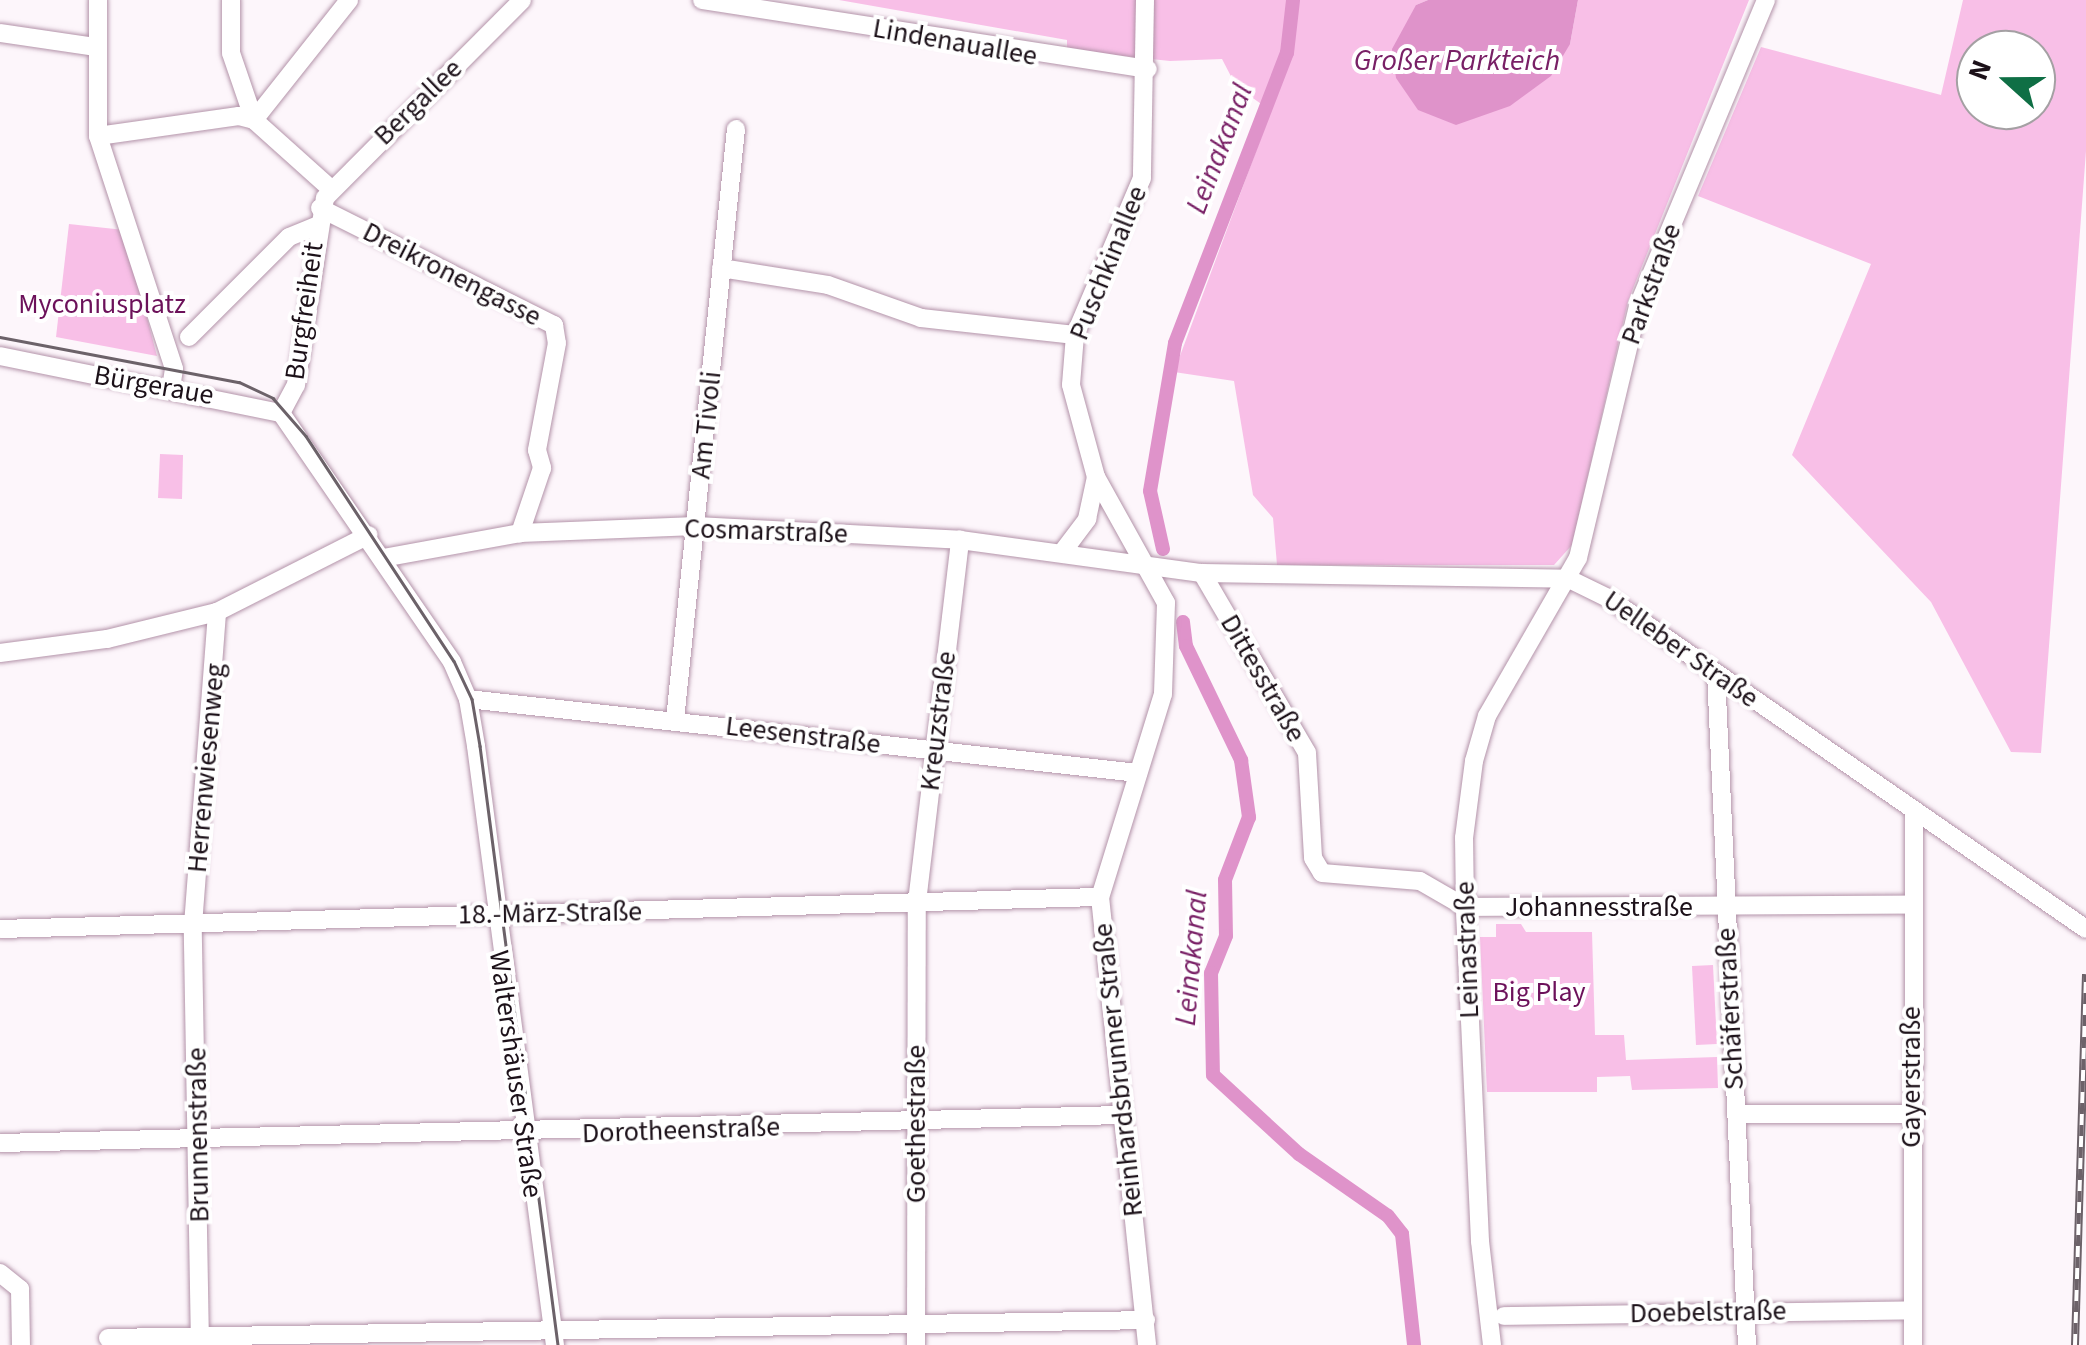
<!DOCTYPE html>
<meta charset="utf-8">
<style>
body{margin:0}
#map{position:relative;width:2086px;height:1345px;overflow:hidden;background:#fdf6fb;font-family:"Source Sans 3",sans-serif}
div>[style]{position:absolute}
.green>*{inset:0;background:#f8bfe7}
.water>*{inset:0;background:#df93ca}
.canal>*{height:14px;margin:-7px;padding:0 7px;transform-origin:7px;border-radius:7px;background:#df93ca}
.roads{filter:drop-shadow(0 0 2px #b393a9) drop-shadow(0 0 2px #b393a9)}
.minor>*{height:18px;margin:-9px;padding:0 9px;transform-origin:9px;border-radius:9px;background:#fff}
.tram>*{height:2.5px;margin:-1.25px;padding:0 1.25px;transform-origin:1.25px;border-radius:1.25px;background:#6c6269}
.rail>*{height:8px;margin-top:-4px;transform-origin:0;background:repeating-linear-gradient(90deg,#fff 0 11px,#6c6269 0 22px);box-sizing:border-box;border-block:2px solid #6c6269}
span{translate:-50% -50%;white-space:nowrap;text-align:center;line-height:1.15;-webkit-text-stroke:8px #fff;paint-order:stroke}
.street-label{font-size:28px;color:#1c1119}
.park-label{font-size:28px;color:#6c115a}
.water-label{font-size:30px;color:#792066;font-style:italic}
.north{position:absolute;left:1956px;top:30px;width:100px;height:100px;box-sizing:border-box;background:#fff;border:2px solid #a4a0a3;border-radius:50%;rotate:291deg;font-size:28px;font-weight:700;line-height:40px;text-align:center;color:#1c1119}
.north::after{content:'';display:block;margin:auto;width:35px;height:45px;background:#0f6f45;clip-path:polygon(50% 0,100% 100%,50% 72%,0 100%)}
</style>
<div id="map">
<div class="green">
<div style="clip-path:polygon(839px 0,1428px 0,1416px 5px,1570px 44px,1578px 0,1749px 0,1628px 301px,1572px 545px,1554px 565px,1277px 565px,1273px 518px,1253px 495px,1234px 381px,1174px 372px,1271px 111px,1236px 86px,1222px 59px,1170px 61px,1067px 50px,1067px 40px)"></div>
<div style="clip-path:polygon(evenodd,1963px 0,2086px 0,2086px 151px,2041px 753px,2011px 752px,1931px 602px,1792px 455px,1871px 264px,1698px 196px,1761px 47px,1941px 95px,1963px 0,2036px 50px,2036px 110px,1976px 110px,1976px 50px,2036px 50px)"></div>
<div style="clip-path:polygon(69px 224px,124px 230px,157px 356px,56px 337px)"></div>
<div style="clip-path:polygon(160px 454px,183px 455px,182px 499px,158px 498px)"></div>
<div style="clip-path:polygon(1496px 924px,1521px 924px,1526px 932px,1592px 932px,1595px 1035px,1624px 1035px,1626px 1060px,1717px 1057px,1718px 1088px,1632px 1090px,1630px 1076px,1597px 1077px,1597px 1092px,1487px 1092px,1480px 937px,1496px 937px)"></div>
<div style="clip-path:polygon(1713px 965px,1717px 1044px,1696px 1045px,1692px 966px)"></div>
</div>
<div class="water">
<div style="clip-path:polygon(1428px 0,1578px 0,1570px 44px,1551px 76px,1510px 106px,1456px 125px,1418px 110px,1396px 78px,1392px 49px,1416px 5px)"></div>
</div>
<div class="canal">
<div style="left:1163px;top:549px;width:59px;rotate:-102.6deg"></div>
<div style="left:1150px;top:491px;width:150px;rotate:-80.4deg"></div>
<div style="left:1175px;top:343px;width:311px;rotate:-68.9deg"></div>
<div style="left:1287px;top:53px;width:53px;rotate:-83.5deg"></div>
<div style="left:1183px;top:622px;width:24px;rotate:83deg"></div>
<div style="left:1186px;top:646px;width:127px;rotate:64.2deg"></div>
<div style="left:1241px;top:760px;width:58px;rotate:82deg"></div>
<div style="left:1249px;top:817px;width:67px;rotate:110.9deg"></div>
<div style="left:1225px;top:880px;width:56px;rotate:89deg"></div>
<div style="left:1226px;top:936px;width:40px;rotate:112deg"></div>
<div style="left:1211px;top:973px;width:102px;rotate:88.9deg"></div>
<div style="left:1213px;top:1075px;width:117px;rotate:42.6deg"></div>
<div style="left:1299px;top:1154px;width:108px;rotate:34.9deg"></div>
<div style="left:1388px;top:1216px;width:23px;rotate:52deg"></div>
<div style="left:1402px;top:1234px;width:112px;rotate:83.8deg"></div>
</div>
<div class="roads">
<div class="minor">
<div style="left:98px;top:0;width:136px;rotate:90deg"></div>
<div style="left:98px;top:136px;width:245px;rotate:71.9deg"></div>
<div style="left:174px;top:369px;width:19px;rotate:99deg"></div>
<div style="left:231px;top:0;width:53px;rotate:90deg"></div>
<div style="left:231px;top:53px;width:71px;rotate:71.1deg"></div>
<div style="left:702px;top:0;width:451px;rotate:8.8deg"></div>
<div style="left:1145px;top:0;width:178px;rotate:91deg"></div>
<div style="left:1142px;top:178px;width:171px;rotate:113.1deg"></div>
<div style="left:1075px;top:335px;width:50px;rotate:94.6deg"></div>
<div style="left:1071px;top:385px;width:95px;rotate:74.8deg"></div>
<div style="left:1096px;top:477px;width:144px;rotate:60.9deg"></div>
<div style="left:1166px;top:603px;width:91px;rotate:91.9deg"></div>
<div style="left:1163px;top:694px;width:213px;rotate:107.2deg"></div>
<div style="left:1100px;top:897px;width:450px;rotate:84deg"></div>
<div style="left:0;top:33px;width:97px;rotate:8.3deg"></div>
<div style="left:254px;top:120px;width:153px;rotate:-51.6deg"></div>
<div style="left:98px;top:136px;width:142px;rotate:-8.1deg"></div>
<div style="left:239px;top:116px;width:16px;rotate:15deg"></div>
<div style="left:254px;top:120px;width:103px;rotate:41.9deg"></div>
<div style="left:320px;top:208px;width:262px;rotate:26.6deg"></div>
<div style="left:554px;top:325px;width:18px;rotate:81deg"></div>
<div style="left:557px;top:343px;width:109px;rotate:100.6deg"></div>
<div style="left:537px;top:450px;width:19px;rotate:74deg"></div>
<div style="left:542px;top:468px;width:69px;rotate:108.7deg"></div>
<div style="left:721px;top:268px;width:108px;rotate:9deg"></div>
<div style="left:828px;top:285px;width:99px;rotate:19.5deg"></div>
<div style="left:921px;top:318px;width:155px;rotate:6.3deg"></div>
<div style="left:189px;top:337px;width:141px;rotate:-45deg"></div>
<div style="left:289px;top:237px;width:29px;rotate:-22deg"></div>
<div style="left:0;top:356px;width:287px;rotate:11.5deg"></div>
<div style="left:281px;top:413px;width:302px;rotate:55.5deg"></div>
<div style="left:452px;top:662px;width:40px;rotate:66.6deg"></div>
<div style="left:468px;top:699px;width:48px;rotate:80.3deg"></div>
<div style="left:476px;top:746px;width:604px;rotate:82.49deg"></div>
<div style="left:281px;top:413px;width:32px;rotate:-62deg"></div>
<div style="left:296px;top:385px;width:189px;rotate:-81.2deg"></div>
<div style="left:325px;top:198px;width:279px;rotate:-45.1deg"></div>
<div style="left:1064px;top:550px;width:39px;rotate:-53deg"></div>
<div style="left:1087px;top:519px;width:43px;rotate:-77.9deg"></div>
<div style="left:383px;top:558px;width:139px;rotate:-10.3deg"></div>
<div style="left:520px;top:533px;width:176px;rotate:-2.3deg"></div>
<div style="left:696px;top:526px;width:264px;rotate:3deg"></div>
<div style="left:960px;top:540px;width:244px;rotate:7.8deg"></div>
<div style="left:1202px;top:573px;width:367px;rotate:0.9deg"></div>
<div style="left:1569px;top:579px;width:43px;rotate:26deg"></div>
<div style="left:1608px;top:598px;width:581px;rotate:34.7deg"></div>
<div style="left:1202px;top:573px;width:208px;rotate:59.7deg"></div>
<div style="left:1307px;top:753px;width:105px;rotate:86.7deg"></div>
<div style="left:1313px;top:858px;width:17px;rotate:59deg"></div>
<div style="left:1322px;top:873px;width:98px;rotate:4.7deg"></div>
<div style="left:1420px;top:881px;width:52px;rotate:30deg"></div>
<div style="left:1465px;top:907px;width:448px;rotate:-0.3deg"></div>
<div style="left:0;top:653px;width:108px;rotate:-7.5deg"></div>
<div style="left:107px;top:639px;width:113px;rotate:-13.8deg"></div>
<div style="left:217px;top:612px;width:170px;rotate:-26.9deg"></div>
<div style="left:1716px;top:673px;width:673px;rotate:87.36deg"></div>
<div style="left:468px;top:699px;width:674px;rotate:6.3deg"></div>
<div style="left:675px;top:720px;width:594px;rotate:-84.11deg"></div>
<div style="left:0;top:929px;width:1100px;rotate:-1.67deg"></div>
<div style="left:1736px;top:1114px;width:174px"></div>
<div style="left:0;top:1143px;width:1122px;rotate:-1.43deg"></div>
<div style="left:0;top:1273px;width:26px;rotate:39deg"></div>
<div style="left:20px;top:1289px;width:56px;rotate:89deg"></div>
<div style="left:1504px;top:1316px;width:408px;rotate:-0.8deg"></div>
<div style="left:108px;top:1338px;width:1038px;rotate:-0.99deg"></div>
<div style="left:200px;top:1345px;width:420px;rotate:-91deg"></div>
<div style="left:193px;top:925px;width:314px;rotate:-85.6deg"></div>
<div style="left:916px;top:1345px;width:443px;rotate:-89.9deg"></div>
<div style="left:917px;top:902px;width:365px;rotate:-83.2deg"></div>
<div style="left:1492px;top:1345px;width:105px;rotate:-96.6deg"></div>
<div style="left:1480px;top:1241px;width:334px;rotate:-92.6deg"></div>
<div style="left:1465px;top:907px;width:69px;rotate:-90.8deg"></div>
<div style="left:1464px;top:838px;width:78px;rotate:-82.6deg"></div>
<div style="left:1474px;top:761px;width:47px;rotate:-73.9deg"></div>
<div style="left:1487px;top:716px;width:182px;rotate:-60.1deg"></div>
<div style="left:1578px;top:558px;width:259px;rotate:-76.6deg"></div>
<div style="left:1638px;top:306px;width:332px;rotate:-67.3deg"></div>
<div style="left:1913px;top:1345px;width:535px;rotate:-89.89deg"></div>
</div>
</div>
<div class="tram">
<div style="left:0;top:337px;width:243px;rotate:10.7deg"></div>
<div style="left:239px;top:382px;width:38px;rotate:25deg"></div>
<div style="left:273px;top:398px;width:50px;rotate:49deg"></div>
<div style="left:306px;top:436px;width:269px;rotate:56.7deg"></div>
<div style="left:454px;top:661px;width:42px;rotate:64.7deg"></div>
<div style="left:472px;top:699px;width:48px;rotate:80.3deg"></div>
<div style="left:480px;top:746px;width:604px;rotate:82.58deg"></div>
</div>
<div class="rail">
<div style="left:2075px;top:1345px;width:371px;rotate:-88.3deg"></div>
</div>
<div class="street-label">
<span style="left:955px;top:42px;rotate:10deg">Lindenauallee</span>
<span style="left:418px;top:102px;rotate:-44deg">Bergallee</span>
<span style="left:1108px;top:263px;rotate:-68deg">Puschkinallee</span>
<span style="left:452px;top:274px;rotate:27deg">Dreikronengasse</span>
<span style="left:1651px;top:284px;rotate:-70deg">Parkstraße</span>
<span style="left:304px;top:311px;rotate:-82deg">Burgfreiheit</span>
<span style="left:154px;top:385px;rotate:10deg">Bürgeraue</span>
<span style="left:706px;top:425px;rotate:-84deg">Am Tivoli</span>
<span style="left:766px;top:531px;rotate:2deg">Cosmarstraße</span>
<span style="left:1681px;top:649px;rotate:35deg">Uelleber Straße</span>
<span style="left:1263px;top:678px;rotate:60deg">Dittesstraße</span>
<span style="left:938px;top:721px;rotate:-83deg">Kreuzstraße</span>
<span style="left:803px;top:735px;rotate:7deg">Leesenstraße</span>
<span style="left:206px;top:768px;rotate:-85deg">Herrenwiesenweg</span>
<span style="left:1599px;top:907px">Johannesstraße</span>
<span style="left:550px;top:913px;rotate:-1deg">18.-März-Straße</span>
<span style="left:1467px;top:950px;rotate:-92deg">Leinastraße</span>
<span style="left:1730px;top:1009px;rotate:-93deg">Schäferstraße</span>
<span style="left:1118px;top:1070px;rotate:-96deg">Reinhardsbrunner Straße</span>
<span style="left:516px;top:1074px;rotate:82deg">Waltershäuser Straße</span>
<span style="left:1911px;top:1077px;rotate:-90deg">Gayerstraße</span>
<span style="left:916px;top:1124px;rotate:-90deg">Goethestraße</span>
<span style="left:681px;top:1130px;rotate:-2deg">Dorotheenstraße</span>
<span style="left:198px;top:1135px;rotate:-91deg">Brunnenstraße</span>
<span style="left:1708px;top:1312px;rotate:-1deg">Doebelstraße</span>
</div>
<div class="park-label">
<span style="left:102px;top:304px">Myconiusplatz</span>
<span style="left:1539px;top:992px">Big Play</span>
</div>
<div class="water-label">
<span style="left:1457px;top:61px">Großer Parkteich</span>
<span style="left:1220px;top:149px;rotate:-69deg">Leinakanal</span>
<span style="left:1192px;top:958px;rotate:-85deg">Leinakanal</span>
</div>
<div class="north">N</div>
</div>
